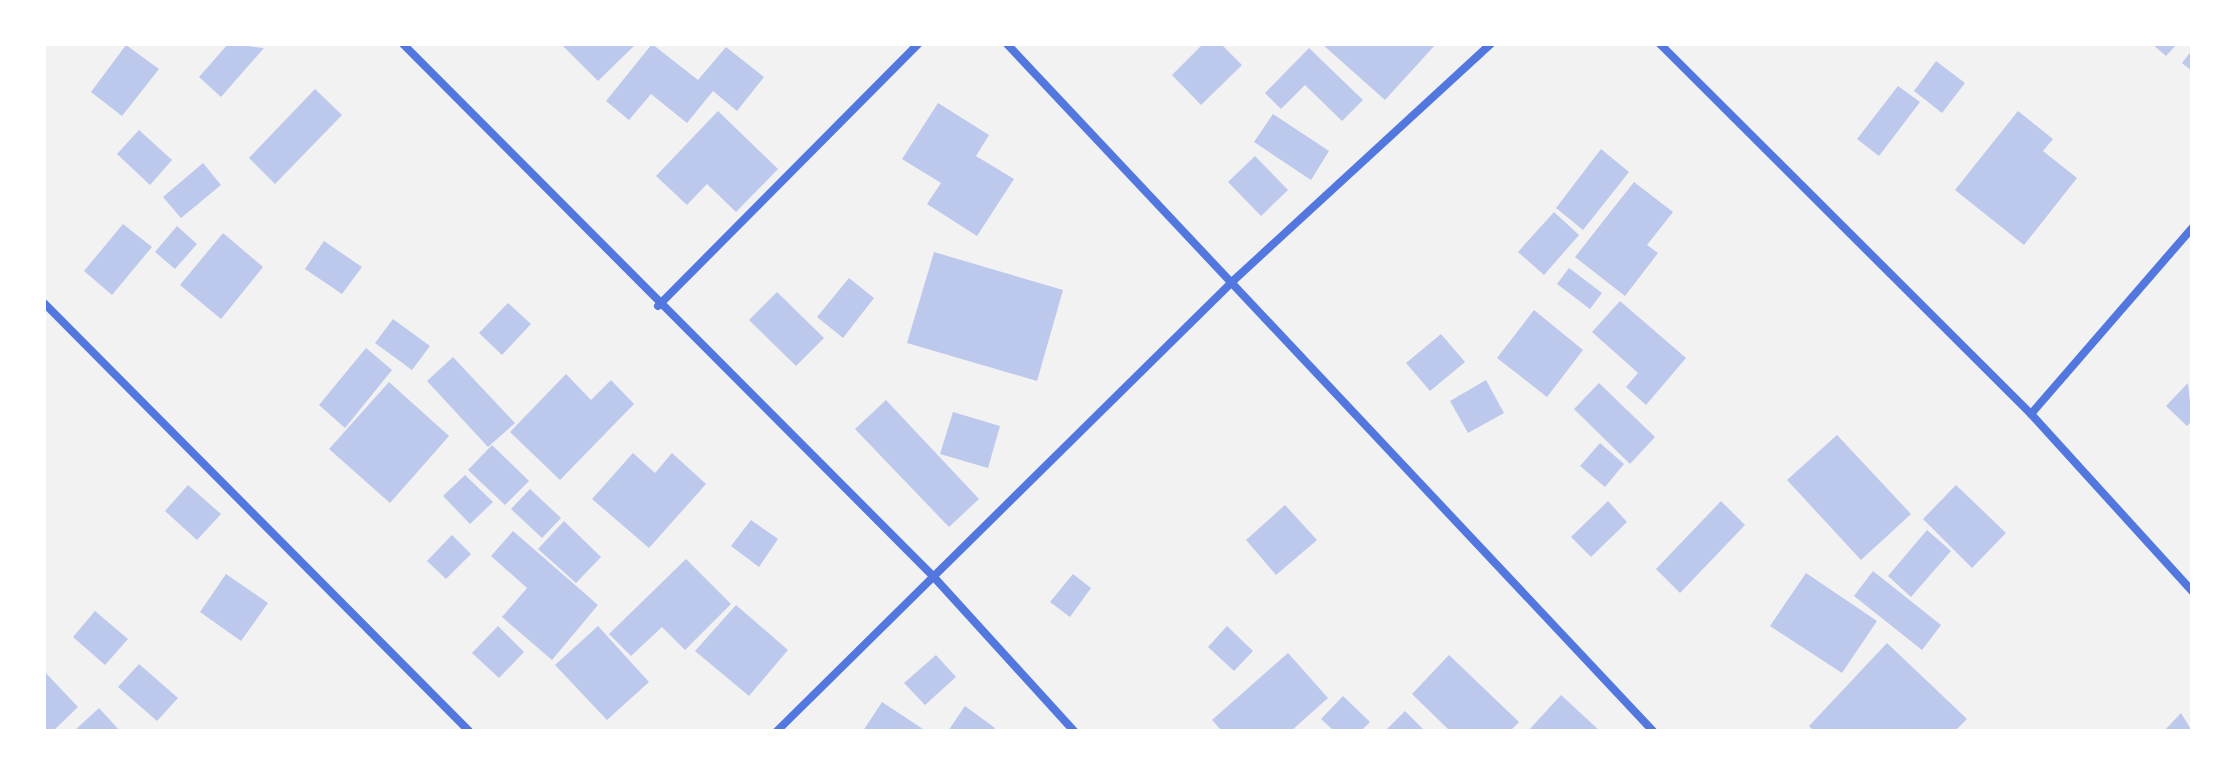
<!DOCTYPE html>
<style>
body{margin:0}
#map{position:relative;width:2236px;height:775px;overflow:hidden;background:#f2f2f2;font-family:Inter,sans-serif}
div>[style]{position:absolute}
.building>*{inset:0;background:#bdc9ec}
.minor>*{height:8px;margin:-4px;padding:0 4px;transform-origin:4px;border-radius:4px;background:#5277de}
span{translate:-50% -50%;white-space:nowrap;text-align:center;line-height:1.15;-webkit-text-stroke:6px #fff;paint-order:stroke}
.frame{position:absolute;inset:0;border:46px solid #fff;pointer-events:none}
</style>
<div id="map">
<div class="building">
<div style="clip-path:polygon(228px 44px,264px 48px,221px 97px,199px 77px)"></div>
<div style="clip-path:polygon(561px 44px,636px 44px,598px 81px)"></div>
<div style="clip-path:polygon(652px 44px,698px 80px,726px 47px,764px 77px,737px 111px,713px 91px,687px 123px,651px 94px,629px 120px,606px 101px)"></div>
<div style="clip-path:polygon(1203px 44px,1221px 44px,1242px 65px,1201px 105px,1172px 75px)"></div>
<div style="clip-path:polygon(1322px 44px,1436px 44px,1385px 100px)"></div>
<div style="clip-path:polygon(2152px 44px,2177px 44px,2166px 56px)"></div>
<div style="clip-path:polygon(126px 45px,159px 69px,122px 116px,91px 92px)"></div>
<div style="clip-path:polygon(1309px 48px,1363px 100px,1342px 121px,1305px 85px,1281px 109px,1265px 93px)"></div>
<div style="clip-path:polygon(2192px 50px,2192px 71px,2182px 63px)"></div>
<div style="clip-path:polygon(1936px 61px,1965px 83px,1942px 113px,1914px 91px)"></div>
<div style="clip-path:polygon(1898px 86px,1920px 102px,1879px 156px,1857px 139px)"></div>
<div style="clip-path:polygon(315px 89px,342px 115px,275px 184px,249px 158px)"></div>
<div style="clip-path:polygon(938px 103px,989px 135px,976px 156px,1014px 179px,977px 236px,927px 204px,941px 183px,902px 159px)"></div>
<div style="clip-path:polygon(718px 111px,778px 169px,736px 212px,707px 184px,687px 205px,656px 176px)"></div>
<div style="clip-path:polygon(2018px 111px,2053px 139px,2043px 151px,2077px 178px,2024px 245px,1955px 190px)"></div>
<div style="clip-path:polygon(1273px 114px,1329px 151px,1311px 180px,1254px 142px)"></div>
<div style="clip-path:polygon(139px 130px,172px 160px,150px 185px,117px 154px)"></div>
<div style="clip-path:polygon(1601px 149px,1629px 172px,1583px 230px,1556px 208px)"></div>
<div style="clip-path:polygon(1255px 156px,1288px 190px,1261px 216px,1228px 182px)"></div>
<div style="clip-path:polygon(203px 163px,221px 185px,181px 218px,163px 197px)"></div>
<div style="clip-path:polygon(1634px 182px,1673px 212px,1647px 245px,1658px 253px,1625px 296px,1575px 257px)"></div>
<div style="clip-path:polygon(1554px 212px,1579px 235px,1544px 275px,1518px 252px)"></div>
<div style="clip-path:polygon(123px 224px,152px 247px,112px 295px,84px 271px)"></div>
<div style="clip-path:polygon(177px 226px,197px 244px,175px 269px,155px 252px)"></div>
<div style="clip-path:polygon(223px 233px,263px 267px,221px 319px,180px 285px)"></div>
<div style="clip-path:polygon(324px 241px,362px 267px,342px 294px,305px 269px)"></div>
<div style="clip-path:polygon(934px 252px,1063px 290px,1037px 381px,907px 343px)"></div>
<div style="clip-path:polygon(1569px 268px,1602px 293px,1590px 309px,1557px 284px)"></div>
<div style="clip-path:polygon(849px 278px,874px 298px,843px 338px,817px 317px)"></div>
<div style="clip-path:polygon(777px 292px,824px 338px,796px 366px,749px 320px)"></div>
<div style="clip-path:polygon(1620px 301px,1686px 358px,1646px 405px,1626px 387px,1638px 373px,1592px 332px)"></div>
<div style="clip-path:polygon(508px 303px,531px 324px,502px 355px,479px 333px)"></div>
<div style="clip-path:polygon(1534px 310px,1583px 350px,1547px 397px,1497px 358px)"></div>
<div style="clip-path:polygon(393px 319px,430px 346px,412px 370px,375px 343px)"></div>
<div style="clip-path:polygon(1441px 334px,1465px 362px,1430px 391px,1406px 363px)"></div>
<div style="clip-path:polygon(366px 348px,392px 370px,345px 428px,319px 405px)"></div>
<div style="clip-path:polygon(453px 357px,515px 423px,488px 447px,427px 381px)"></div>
<div style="clip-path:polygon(566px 374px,591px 400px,611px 380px,634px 404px,560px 480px,510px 432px)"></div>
<div style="clip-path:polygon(1486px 380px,1504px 413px,1468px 433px,1450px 401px)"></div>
<div style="clip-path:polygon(389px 382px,449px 436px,390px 503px,329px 449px)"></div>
<div style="clip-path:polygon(1599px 383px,1655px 437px,1630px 464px,1574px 409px)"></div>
<div style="clip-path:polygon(2188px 383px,2192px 421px,2187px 426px,2166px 406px)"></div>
<div style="clip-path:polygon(886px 400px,979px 499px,949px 527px,855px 429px)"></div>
<div style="clip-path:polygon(953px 412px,1000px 426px,988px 468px,940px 454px)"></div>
<div style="clip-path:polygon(1837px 435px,1911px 514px,1861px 560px,1787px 480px)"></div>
<div style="clip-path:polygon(1600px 443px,1624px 464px,1605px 487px,1580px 466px)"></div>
<div style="clip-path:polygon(492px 445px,529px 481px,505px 505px,468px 470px)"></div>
<div style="clip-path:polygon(633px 453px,655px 473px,672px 453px,706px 484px,649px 548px,592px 499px)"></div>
<div style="clip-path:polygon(465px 475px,493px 502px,470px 524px,443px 496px)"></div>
<div style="clip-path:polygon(188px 485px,221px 514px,197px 540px,165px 511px)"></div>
<div style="clip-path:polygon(1956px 485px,2006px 533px,1972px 568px,1923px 519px)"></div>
<div style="clip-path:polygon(530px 489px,561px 518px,542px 538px,511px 509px)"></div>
<div style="clip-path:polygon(1608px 501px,1627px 522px,1591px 557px,1571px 537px)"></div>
<div style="clip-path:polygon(1721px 501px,1745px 525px,1680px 593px,1656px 569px)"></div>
<div style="clip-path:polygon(1285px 505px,1317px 540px,1276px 575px,1246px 540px)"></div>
<div style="clip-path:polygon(751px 520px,778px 539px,759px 567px,731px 546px)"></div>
<div style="clip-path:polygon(564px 521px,601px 557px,576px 583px,538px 549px)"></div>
<div style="clip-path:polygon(1927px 530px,1951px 551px,1911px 597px,1888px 576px)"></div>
<div style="clip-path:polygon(513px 531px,598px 605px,552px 660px,502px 617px,527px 588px,491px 556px)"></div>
<div style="clip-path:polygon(452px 535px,471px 554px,446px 579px,427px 561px)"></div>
<div style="clip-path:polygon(686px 559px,731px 604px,685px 650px,662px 627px,631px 656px,609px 634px)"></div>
<div style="clip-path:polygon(1873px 571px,1941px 625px,1922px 650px,1854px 596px)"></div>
<div style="clip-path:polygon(1806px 573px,1877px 621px,1842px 673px,1770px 626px)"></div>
<div style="clip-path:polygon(226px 574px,268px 603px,241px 641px,200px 612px)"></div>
<div style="clip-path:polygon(1073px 574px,1091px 588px,1070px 617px,1050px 602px)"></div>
<div style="clip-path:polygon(736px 605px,788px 650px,749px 696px,695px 651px)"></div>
<div style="clip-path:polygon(95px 611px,128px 639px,105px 665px,73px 637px)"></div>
<div style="clip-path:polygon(498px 626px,524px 652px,499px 678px,472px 653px)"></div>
<div style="clip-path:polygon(598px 626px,649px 682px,607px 720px,555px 665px)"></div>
<div style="clip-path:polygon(1227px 626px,1253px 651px,1234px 671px,1208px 647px)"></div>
<div style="clip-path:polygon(1887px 643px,1967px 719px,1955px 731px,1814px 731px,1809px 726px)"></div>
<div style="clip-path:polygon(1288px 653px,1328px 698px,1291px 731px,1222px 731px,1212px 720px)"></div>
<div style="clip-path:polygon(936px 655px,956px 677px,925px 705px,904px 683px)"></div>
<div style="clip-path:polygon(1449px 655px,1519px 722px,1510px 731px,1450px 731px,1412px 694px)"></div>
<div style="clip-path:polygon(139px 664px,178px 698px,157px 721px,118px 687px)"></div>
<div style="clip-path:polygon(44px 671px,78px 707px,53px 731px,44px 731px)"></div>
<div style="clip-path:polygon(1561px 695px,1600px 731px,1528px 731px)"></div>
<div style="clip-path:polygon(1343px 696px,1370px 722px,1361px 731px,1334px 731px,1321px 719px)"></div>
<div style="clip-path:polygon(882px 702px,926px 731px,863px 731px)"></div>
<div style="clip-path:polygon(965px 706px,995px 728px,993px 731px,948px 731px)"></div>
<div style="clip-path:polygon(99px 708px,120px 731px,74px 731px)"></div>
<div style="clip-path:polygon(1405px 711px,1425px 731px,1385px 731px)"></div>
<div style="clip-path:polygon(2181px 713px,2192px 731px,2164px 731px)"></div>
</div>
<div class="minor">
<div style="left:403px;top:44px;width:750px;rotate:45.11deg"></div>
<div style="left:932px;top:575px;width:211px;rotate:47.7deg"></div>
<div style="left:1007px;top:44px;width:943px;rotate:46.76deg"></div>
<div style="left:1660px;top:44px;width:524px;rotate:44.92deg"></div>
<div style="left:2031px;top:414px;width:239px;rotate:47.7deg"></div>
<div style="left:44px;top:303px;width:603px;rotate:45.2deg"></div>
<div style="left:658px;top:306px;width:369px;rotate:-45.2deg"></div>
<div style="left:2031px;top:414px;width:246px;rotate:-49.1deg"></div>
<div style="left:777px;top:731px;width:642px;rotate:-44.62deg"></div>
<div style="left:1234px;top:280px;width:349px;rotate:-42.6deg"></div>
</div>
<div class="frame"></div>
</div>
